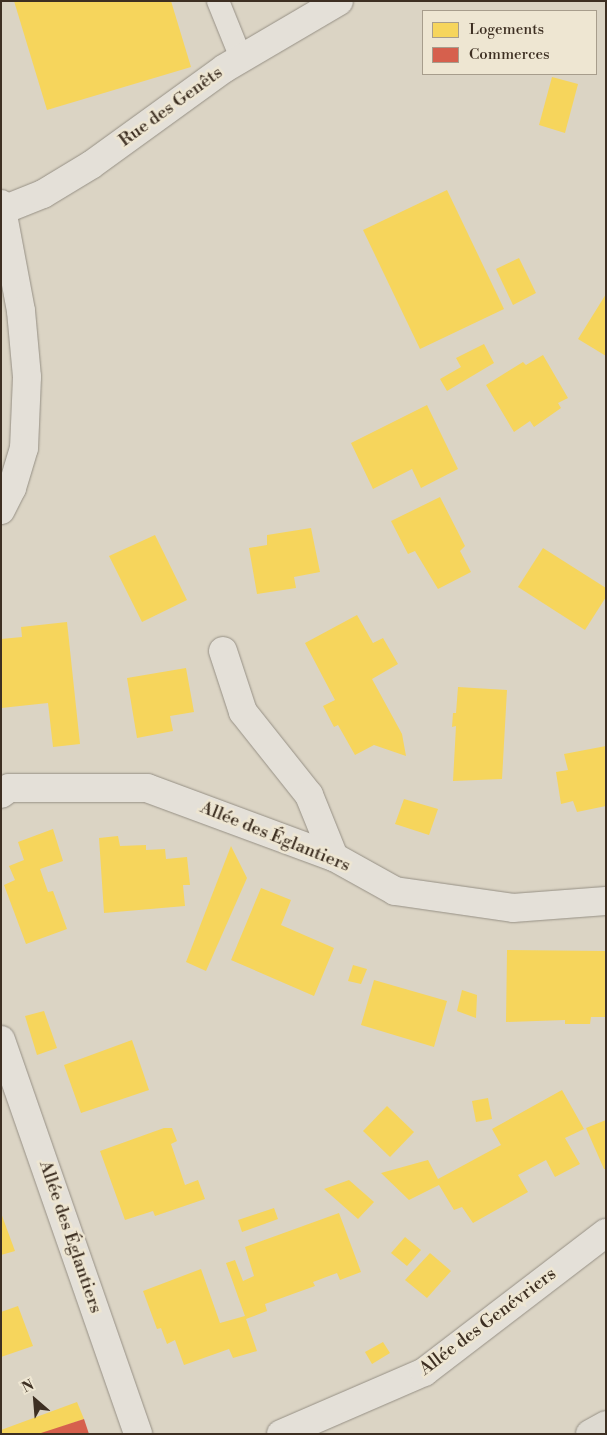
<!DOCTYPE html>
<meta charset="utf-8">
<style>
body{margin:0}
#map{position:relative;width:607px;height:1435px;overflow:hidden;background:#dbd4c4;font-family:"Libre Bodoni",serif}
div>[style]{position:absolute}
.homes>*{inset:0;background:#f6d55c}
.shops>*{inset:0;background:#d6604d}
.roads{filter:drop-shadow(0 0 1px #969085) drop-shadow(0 0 1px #969085)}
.service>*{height:22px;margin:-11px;padding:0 11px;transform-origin:11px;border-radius:11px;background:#e4e0d8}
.minor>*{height:28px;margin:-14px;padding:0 14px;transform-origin:14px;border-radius:14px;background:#e4e0d8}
.primary>*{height:28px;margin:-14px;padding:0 14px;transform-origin:14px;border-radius:14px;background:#dedad1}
span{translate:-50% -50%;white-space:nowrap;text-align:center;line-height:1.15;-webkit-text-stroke:5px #eee6d2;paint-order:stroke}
.street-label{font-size:18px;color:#3d2f22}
.frame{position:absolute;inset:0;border:2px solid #3d2f22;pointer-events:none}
.legend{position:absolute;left:422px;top:10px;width:175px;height:65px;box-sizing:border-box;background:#eee6d2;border:1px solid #a79d8c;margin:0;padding:6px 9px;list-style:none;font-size:15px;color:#3d2f22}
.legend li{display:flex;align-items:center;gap:10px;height:25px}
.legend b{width:25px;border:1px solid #a79d8c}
.north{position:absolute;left:10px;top:1375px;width:50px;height:50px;-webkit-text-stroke:4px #eee6d2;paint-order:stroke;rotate:333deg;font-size:14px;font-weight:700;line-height:20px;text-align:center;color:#3d2f22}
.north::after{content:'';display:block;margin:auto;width:18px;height:22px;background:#3d2f22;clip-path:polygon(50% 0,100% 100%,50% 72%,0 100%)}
</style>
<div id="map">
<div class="homes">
<div style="clip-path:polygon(14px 1px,171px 1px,191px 67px,47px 110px)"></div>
<div style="clip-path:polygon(552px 77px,578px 84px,565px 133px,539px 125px)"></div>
<div style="clip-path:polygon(447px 190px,504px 309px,420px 349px,363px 230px)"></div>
<div style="clip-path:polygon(519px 258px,536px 293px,513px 305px,496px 269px)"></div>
<div style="clip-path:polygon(606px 294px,606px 356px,578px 339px)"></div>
<div style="clip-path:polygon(484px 344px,494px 363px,447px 391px,440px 379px,461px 367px,456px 358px)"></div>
<div style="clip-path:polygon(543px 355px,568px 398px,558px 403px,561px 408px,534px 427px,530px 421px,514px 432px,486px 385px,523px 362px,526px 365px)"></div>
<div style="clip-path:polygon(427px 405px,458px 469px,421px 488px,412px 469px,373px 489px,351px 443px)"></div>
<div style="clip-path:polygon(440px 497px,465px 546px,460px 551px,471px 572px,438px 589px,415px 551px,408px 554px,391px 521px)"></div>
<div style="clip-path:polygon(311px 528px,320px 572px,294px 577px,296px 588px,257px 594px,249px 548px,267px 545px,267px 535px)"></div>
<div style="clip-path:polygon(155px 535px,187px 600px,142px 622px,109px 556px)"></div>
<div style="clip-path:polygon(543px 548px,606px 588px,606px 597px,585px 630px,518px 587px)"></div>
<div style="clip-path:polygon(357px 615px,373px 643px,383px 638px,398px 664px,372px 679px,402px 734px,406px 756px,374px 745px,355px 755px,338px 725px,334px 727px,323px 706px,335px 700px,305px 643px)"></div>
<div style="clip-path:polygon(67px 622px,80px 744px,53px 747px,48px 703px,1px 708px,1px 639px,22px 637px,21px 627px)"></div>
<div style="clip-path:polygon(186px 668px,194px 712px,170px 716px,173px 731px,137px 738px,127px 678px)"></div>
<div style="clip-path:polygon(458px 687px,507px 690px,502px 779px,453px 781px,456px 726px,452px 727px,453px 713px,456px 713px)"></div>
<div style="clip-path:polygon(606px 746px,606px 806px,577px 812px,573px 801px,561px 804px,556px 772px,568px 770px,564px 754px)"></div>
<div style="clip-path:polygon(404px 799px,438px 809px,429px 835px,395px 824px)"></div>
<div style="clip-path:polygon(53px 829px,63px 861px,40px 869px,48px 892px,53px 891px,67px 929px,26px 944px,4px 885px,15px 880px,9px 866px,24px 860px,18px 842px)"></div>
<div style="clip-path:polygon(118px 836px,120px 846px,146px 845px,146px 850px,165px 849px,166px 859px,187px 857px,190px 885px,183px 885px,185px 906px,104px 913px,99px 838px)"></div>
<div style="clip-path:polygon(231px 846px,247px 878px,206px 971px,186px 962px)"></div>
<div style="clip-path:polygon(261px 888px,291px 900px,281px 925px,334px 948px,314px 996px,231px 960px)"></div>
<div style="clip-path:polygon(507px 950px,606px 951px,606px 1017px,591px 1017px,590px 1024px,565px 1024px,565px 1020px,506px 1022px)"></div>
<div style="clip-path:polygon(353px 965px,367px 969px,361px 984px,348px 981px)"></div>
<div style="clip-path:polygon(374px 980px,447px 1001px,434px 1047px,361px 1025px)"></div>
<div style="clip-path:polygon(462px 990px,477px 995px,476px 1018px,457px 1011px)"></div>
<div style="clip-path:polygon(44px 1011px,57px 1048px,37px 1055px,25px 1016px)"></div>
<div style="clip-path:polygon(132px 1040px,149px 1090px,81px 1113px,64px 1065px)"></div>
<div style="clip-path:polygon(562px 1090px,584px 1129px,565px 1138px,580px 1164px,555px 1177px,546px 1160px,518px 1175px,528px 1192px,473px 1223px,462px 1207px,454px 1210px,439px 1185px,409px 1200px,381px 1173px,428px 1160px,438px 1179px,501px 1145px,492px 1129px)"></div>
<div style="clip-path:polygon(488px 1098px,492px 1119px,476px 1122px,472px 1101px)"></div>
<div style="clip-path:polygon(387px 1106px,414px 1132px,390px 1157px,363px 1131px)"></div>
<div style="clip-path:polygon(606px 1120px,606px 1169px,604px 1169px,586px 1128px)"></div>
<div style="clip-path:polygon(164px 1128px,172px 1128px,177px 1141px,171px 1144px,185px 1185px,198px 1180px,205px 1199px,155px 1216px,153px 1211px,125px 1220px,100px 1151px)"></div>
<div style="clip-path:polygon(349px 1180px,374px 1202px,358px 1219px,324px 1189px)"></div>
<div style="clip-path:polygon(274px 1208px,278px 1219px,242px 1232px,238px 1220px)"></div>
<div style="clip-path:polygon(1px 1213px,15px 1251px,1px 1255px)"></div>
<div style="clip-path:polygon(339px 1213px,361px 1272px,340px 1280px,337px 1273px,313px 1282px,315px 1286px,265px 1304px,267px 1311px,246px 1319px,257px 1351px,233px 1358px,229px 1349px,184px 1365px,175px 1340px,167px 1344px,161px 1328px,157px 1329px,143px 1291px,201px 1269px,220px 1323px,245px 1316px,226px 1263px,235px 1260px,243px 1281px,254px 1276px,245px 1247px)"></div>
<div style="clip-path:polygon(405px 1237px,421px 1250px,407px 1266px,391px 1253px)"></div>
<div style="clip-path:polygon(430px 1253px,451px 1271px,427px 1298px,405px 1280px)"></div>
<div style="clip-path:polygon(18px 1306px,33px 1346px,1px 1357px,1px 1312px)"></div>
<div style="clip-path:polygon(383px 1342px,390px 1353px,372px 1364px,365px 1352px)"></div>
<div style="clip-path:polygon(77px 1402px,84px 1419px,41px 1434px,1px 1434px,1px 1430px)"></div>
</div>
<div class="shops">
<div style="clip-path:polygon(84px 1419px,89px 1434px,41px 1434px,41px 1433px)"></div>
</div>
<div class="roads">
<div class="service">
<div style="left:218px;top:1px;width:61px;rotate:68deg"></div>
</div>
<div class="minor">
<div style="left:1px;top:204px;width:109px;rotate:79.4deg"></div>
<div style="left:21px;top:311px;width:66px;rotate:84.8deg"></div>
<div style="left:27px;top:377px;width:71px;rotate:92.4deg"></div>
<div style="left:24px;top:448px;width:42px;rotate:106.7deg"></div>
<div style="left:12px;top:488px;width:25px;rotate:117deg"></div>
<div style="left:3px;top:210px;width:43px;rotate:-21.8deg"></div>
<div style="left:43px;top:194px;width:56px;rotate:-31.1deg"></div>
<div style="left:91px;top:165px;width:165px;rotate:-35.9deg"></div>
<div style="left:225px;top:68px;width:132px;rotate:-30.4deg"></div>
<div style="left:223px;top:651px;width:64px;rotate:71.8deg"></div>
<div style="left:243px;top:712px;width:106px;rotate:51.5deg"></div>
<div style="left:309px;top:795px;width:67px;rotate:68deg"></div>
<div style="left:1px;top:794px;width:10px;rotate:-37deg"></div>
<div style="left:9px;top:788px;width:138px"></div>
<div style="left:147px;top:788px;width:199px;rotate:20.3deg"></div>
<div style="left:334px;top:857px;width:70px;rotate:29.1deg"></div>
<div style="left:395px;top:891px;width:119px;rotate:8.2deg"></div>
<div style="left:513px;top:908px;width:93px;rotate:-4.3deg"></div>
<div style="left:1px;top:1040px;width:417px;rotate:70.8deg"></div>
<div style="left:281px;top:1434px;width:156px;rotate:-23.4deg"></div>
<div style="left:424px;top:1372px;width:229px;rotate:-37.4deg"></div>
</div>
<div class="primary">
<div style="left:590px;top:1434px;width:18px;rotate:-29deg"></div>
</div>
</div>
<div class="street-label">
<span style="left:171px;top:107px;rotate:-36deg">Rue des Genêts</span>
<span style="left:275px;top:837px;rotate:22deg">Allée des Églantiers</span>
<span style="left:70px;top:1237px;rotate:71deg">Allée des Églantiers</span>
<span style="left:488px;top:1322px;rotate:-37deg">Allée des Genévriers</span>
</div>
<div class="frame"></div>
<ul class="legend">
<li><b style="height:14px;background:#f6d55c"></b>Logements</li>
<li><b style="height:14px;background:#d6604d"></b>Commerces</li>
</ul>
<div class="north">N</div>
</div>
